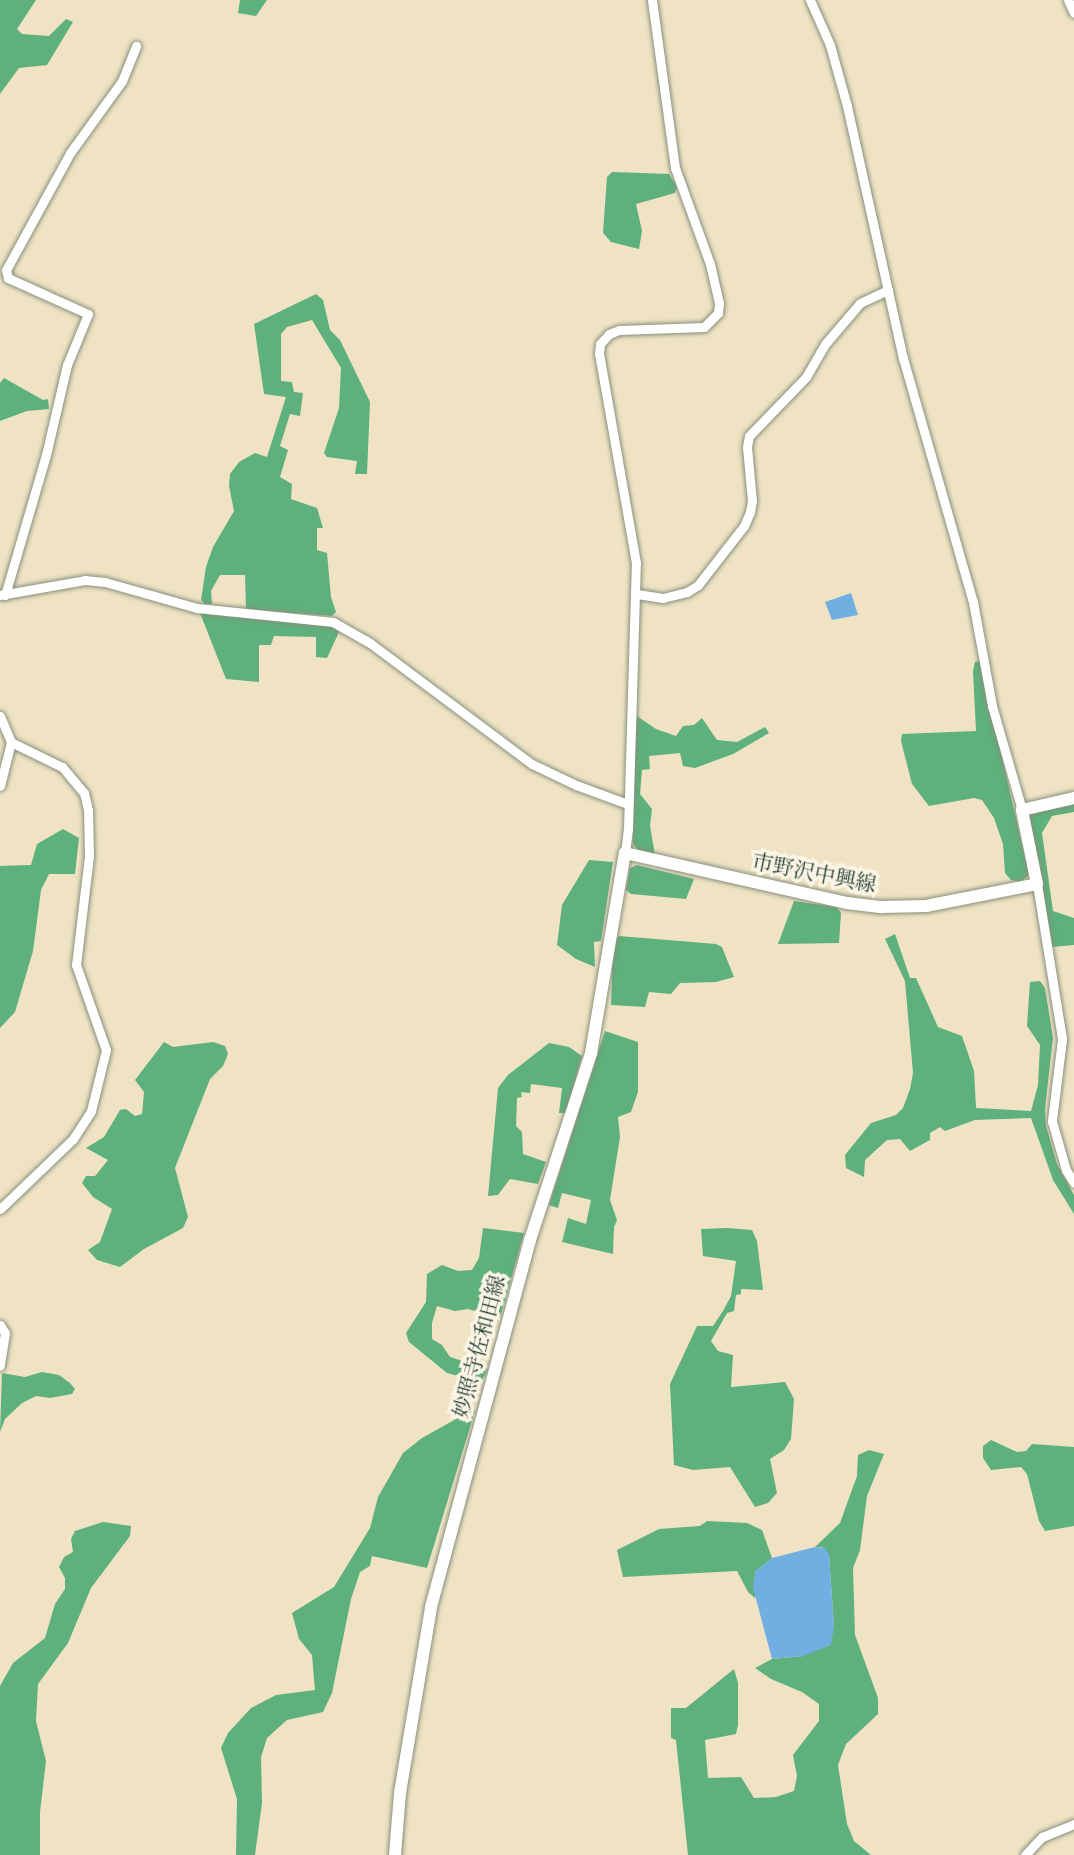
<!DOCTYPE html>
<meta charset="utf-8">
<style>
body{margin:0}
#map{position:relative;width:1074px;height:1855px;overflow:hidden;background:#efe3c4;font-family:"IM FELL English","Noto Serif JP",serif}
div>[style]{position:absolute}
.forest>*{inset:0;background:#5eb07c}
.water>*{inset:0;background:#71afe3}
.roads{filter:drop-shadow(0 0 2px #87907c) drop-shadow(0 0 2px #87907c)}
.street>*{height:9px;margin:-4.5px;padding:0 4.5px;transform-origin:4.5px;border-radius:4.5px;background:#fff}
.secondary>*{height:12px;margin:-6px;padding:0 6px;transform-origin:6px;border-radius:6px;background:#fff}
span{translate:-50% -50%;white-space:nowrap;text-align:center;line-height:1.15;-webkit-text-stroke:7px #fcf5e5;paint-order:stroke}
.street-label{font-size:21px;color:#1f3d34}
</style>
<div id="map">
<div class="forest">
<div style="clip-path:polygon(0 0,36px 0,17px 29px,22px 34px,49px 36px,66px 19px,73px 22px,47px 65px,19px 68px,0 94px)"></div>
<div style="clip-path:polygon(240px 0,267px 0,256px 16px,238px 13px)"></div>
<div style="clip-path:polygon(612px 172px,669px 174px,677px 187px,675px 193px,636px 204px,642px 231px,639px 249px,611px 242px,603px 233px,607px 177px)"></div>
<div style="clip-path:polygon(316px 294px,323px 300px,330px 330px,340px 340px,370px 402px,367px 474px,355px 474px,357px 461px,327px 457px,324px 453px,339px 408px,341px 368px,312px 320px,287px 327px,281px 334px,281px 381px,292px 382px,294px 392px,303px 393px,300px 416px,290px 414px,280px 446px,288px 450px,280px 477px,292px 484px,291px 499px,317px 508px,323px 528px,317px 528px,317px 550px,327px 553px,331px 597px,336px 612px,332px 616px,246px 609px,245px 575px,220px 575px,211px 591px,212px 604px,205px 604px,201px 600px,206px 567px,213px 547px,234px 511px,229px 486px,230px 474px,239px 462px,255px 453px,267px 457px,286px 397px,264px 394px,254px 324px)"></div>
<div style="clip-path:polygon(4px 378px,43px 400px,48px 399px,49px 409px,27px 411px,0 421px,0 383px)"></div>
<div style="clip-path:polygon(200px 613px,313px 622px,335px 628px,339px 632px,327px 658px,316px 657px,316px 637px,274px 636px,271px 645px,259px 645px,259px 682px,226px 679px)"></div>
<div style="clip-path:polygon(980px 661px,1029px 875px,1020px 882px,1011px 880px,1005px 873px,1003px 844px,994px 818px,982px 800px,974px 798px,929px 806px,912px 784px,901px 741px,902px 734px,976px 731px,973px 671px,975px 662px)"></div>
<div style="clip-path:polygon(637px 716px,656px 729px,676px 736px,683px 726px,694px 725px,702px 718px,717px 740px,737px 742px,765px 727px,769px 733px,733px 754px,695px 768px,683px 766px,680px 753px,649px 756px,650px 769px,642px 770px,640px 794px,652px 809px,650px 826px,655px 855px,638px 850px,633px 844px,632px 778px)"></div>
<div style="clip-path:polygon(1074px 801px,1074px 812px,1052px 816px,1042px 833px,1053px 911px,1074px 918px,1074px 945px,1052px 947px,1024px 814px)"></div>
<div style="clip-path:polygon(63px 829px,79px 838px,75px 874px,49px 874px,41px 890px,33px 951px,15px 1012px,0 1028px,0 866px,31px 865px,37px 844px)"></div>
<div style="clip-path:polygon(589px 860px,613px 862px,601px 941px,594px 942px,595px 967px,576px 959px,557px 945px,562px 905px)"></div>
<div style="clip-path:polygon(637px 865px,694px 879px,686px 899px,631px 894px,626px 890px,630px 868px)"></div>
<div style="clip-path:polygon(794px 901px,837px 907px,841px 913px,839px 943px,778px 944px)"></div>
<div style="clip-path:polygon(895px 934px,910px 978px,916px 978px,938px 1027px,962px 1036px,974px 1071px,976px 1108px,1031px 1111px,1038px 1085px,1040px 1045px,1027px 1026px,1030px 982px,1040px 981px,1045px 988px,1053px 1038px,1045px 1109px,1046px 1126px,1057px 1164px,1074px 1195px,1074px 1214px,1053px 1180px,1031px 1118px,975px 1120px,945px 1131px,940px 1127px,930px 1133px,930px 1140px,910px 1151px,900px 1139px,887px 1140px,865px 1160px,864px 1177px,846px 1168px,845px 1155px,871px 1123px,896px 1115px,903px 1108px,910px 1089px,913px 1073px,905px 981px,885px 939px)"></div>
<div style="clip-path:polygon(619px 936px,716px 944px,722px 947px,734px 977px,716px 982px,680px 983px,671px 994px,649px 992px,645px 1007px,611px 1005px,613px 942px)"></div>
<div style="clip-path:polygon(605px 1031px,638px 1042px,638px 1092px,631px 1112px,618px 1117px,620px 1137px,610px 1200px,617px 1220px,614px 1227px,613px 1254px,562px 1242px,568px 1218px,586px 1224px,591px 1200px,562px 1193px,558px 1208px,549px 1205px)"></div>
<div style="clip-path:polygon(164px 1042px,173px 1047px,213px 1042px,225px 1046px,228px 1054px,223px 1066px,210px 1079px,175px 1168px,188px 1217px,183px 1228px,144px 1249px,120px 1267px,97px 1260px,88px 1250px,100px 1242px,112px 1209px,93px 1197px,82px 1183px,86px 1176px,95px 1176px,108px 1160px,86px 1148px,104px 1137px,120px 1110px,126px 1109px,135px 1116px,142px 1114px,144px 1092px,135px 1080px)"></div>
<div style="clip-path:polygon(549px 1043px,569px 1047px,582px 1056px,566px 1113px,559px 1113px,562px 1088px,531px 1084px,530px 1093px,521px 1092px,522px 1097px,517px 1098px,516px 1126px,522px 1132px,523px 1154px,546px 1162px,538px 1184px,510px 1179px,498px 1195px,488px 1196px,498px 1088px,508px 1075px)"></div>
<div style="clip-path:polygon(483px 1228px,524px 1233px,500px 1318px,468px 1309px,455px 1311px,437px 1306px,432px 1323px,432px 1339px,442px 1345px,450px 1357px,488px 1369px,481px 1382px,447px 1373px,409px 1342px,406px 1333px,426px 1302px,427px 1274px,442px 1265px,458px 1271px,472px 1270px,479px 1258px)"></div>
<div style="clip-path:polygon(727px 1228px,752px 1230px,757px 1241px,763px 1290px,741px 1289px,741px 1294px,736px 1295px,734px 1311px,727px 1313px,711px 1341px,718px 1351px,733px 1355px,731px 1387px,785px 1382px,794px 1399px,791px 1439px,784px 1450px,770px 1459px,777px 1493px,768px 1503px,755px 1507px,730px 1467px,693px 1470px,674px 1465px,670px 1384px,697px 1326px,713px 1326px,723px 1311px,731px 1296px,736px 1261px,703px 1256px,701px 1229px)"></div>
<div style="clip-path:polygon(42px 1372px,59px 1375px,70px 1383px,75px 1389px,72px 1394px,50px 1398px,36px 1396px,22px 1403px,5px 1419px,0 1432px,2px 1373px,25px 1377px)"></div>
<div style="clip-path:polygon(472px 1410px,475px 1411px,427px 1568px,372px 1556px,370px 1566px,360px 1572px,351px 1599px,332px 1693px,323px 1712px,287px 1720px,267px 1738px,261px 1757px,262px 1803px,255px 1855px,236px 1855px,237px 1799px,221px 1748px,228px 1733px,251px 1708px,276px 1695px,315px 1690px,312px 1655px,299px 1639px,292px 1613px,334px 1587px,370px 1528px,378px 1497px,403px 1453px,422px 1438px)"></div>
<div style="clip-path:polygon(991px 1440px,1017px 1452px,1026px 1451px,1032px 1444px,1074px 1447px,1074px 1526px,1045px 1531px,1039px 1521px,1027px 1474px,1021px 1467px,991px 1470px,983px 1458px,983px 1446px)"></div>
<div style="clip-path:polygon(869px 1450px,884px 1454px,867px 1496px,860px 1550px,853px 1568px,855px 1635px,878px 1698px,878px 1714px,846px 1744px,838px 1765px,847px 1824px,854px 1841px,871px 1855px,688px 1855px,676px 1740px,671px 1738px,671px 1708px,686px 1708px,734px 1669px,738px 1683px,738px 1725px,736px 1734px,705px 1740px,708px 1778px,741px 1777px,754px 1798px,776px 1797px,794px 1791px,797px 1776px,793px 1755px,819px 1721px,819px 1704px,802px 1692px,771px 1679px,755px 1668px,772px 1659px,803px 1656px,834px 1627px,829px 1555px,822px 1547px,815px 1547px,840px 1523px,857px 1476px,858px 1455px)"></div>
<div style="clip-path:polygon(707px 1521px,747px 1523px,762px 1530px,772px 1558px,755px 1572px,755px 1598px,748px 1592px,737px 1571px,623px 1577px,617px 1550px,659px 1529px,700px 1526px)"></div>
<div style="clip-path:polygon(103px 1522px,131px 1526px,130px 1536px,91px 1588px,68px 1643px,38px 1684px,36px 1721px,46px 1761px,40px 1812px,40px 1855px,0 1855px,0 1686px,13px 1663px,45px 1638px,55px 1604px,65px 1589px,65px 1578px,59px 1567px,64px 1557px,73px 1552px,71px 1539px,75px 1531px)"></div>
</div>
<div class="water">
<div style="clip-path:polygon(851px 593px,858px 615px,832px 620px,825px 602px)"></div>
<div style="clip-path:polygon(815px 1547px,825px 1548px,829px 1555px,834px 1627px,831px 1645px,803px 1656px,772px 1659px,753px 1588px,755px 1572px,772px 1558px)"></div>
</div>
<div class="roads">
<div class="street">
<div style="left:810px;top:0;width:49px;rotate:66deg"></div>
<div style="left:830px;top:45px;width:63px;rotate:74.4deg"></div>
<div style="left:847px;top:106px;width:258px;rotate:77.5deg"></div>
<div style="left:903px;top:358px;width:254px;rotate:74deg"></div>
<div style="left:973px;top:602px;width:106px;rotate:79.6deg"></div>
<div style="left:992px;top:706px;width:108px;rotate:73.9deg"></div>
<div style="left:1068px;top:0;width:14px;rotate:65deg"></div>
<div style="left:637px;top:594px;width:26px;rotate:9deg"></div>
<div style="left:663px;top:598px;width:25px;rotate:-14deg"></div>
<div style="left:687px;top:592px;width:13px;rotate:-32deg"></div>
<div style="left:698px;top:585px;width:75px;rotate:-52.1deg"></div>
<div style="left:744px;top:526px;width:15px;rotate:-67deg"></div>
<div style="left:750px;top:512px;width:11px;rotate:-80deg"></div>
<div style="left:752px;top:501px;width:54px;rotate:-95.3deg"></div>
<div style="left:747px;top:447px;width:11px;rotate:-80deg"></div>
<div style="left:749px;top:436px;width:82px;rotate:-46deg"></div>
<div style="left:806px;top:377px;width:39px;rotate:-60deg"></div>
<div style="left:826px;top:343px;width:52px;rotate:-49.6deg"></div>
<div style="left:860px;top:303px;width:31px;rotate:-25deg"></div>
<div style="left:0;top:595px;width:86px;rotate:-10deg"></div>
<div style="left:85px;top:580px;width:20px;rotate:6deg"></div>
<div style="left:105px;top:582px;width:96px;rotate:15.8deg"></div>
<div style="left:197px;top:608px;width:137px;rotate:5.9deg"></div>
<div style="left:333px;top:622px;width:43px;rotate:29.6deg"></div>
<div style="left:370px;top:643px;width:202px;rotate:36.8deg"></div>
<div style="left:532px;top:764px;width:49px;rotate:25.5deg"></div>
<div style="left:576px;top:785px;width:55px;rotate:20.1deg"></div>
<div style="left:5px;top:595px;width:146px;rotate:-73.7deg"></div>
<div style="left:46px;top:455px;width:92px;rotate:-76.9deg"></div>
<div style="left:67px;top:365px;width:55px;rotate:-67.6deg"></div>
<div style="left:88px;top:314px;width:88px;rotate:-155.8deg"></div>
<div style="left:8px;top:278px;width:8px;rotate:-104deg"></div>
<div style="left:6px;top:270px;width:133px;rotate:-61.3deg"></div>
<div style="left:70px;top:153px;width:89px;rotate:-54.2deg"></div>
<div style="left:122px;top:81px;width:38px;rotate:-68deg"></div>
<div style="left:0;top:716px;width:28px;rotate:67deg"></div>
<div style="left:11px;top:742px;width:45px;rotate:104deg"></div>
<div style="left:625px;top:853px;width:24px;rotate:-83deg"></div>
<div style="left:628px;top:829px;width:266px;rotate:-88.3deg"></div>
<div style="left:636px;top:563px;width:212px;rotate:-100deg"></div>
<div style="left:599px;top:354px;width:10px;rotate:-84deg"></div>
<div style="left:600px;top:344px;width:13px;rotate:-48deg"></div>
<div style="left:609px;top:334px;width:11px;rotate:-22deg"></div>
<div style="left:619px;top:330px;width:85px;rotate:-2deg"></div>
<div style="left:704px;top:327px;width:20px;rotate:-45deg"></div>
<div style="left:718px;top:313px;width:10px;rotate:-84deg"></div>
<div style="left:719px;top:303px;width:40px;rotate:-103deg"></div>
<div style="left:710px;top:264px;width:102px;rotate:-110deg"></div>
<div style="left:675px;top:168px;width:170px;rotate:-97.8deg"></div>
<div style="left:1037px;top:884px;width:157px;rotate:80.8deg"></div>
<div style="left:1062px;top:1039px;width:83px;rotate:97deg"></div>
<div style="left:1052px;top:1121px;width:51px;rotate:74.1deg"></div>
<div style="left:1066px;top:1170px;width:15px;rotate:58deg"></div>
<div style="left:0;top:1209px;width:101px;rotate:-43.8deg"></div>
<div style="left:73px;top:1139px;width:33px;rotate:-57deg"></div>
<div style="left:91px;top:1111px;width:63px;rotate:-76.2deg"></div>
<div style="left:106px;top:1050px;width:90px;rotate:-109.4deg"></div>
<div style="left:76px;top:965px;width:110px;rotate:-83.2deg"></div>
<div style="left:89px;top:856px;width:46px;rotate:-91.2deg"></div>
<div style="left:88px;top:810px;width:17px;rotate:-103deg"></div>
<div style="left:84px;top:793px;width:34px;rotate:-130deg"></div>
<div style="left:62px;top:767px;width:57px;rotate:-153.9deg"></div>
<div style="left:0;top:1325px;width:9px;rotate:58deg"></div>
<div style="left:5px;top:1333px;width:33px;rotate:99deg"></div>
<div style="left:1025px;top:1855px;width:25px;rotate:-47deg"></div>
<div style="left:1042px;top:1837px;width:35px;rotate:-22deg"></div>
</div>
<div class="secondary">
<div style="left:395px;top:1855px;width:62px;rotate:-85.4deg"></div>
<div style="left:400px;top:1793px;width:189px;rotate:-80.5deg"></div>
<div style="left:431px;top:1607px;width:380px;rotate:-74.9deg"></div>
<div style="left:530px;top:1240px;width:197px;rotate:-71.9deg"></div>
<div style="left:591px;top:1053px;width:203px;rotate:-80.4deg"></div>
<div style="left:625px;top:853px;width:228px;rotate:12.7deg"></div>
<div style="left:847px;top:903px;width:35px;rotate:7deg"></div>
<div style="left:882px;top:907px;width:44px;rotate:-1.3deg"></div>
<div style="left:926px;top:906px;width:113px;rotate:-11.2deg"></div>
<div style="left:1037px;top:884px;width:76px;rotate:-101.5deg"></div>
<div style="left:1022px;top:810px;width:53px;rotate:-13deg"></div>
</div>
</div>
<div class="street-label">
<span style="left:814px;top:875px;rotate:11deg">市野沢中興線</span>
<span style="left:481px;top:1347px;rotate:-75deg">妙照寺佐和田線</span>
</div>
</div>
